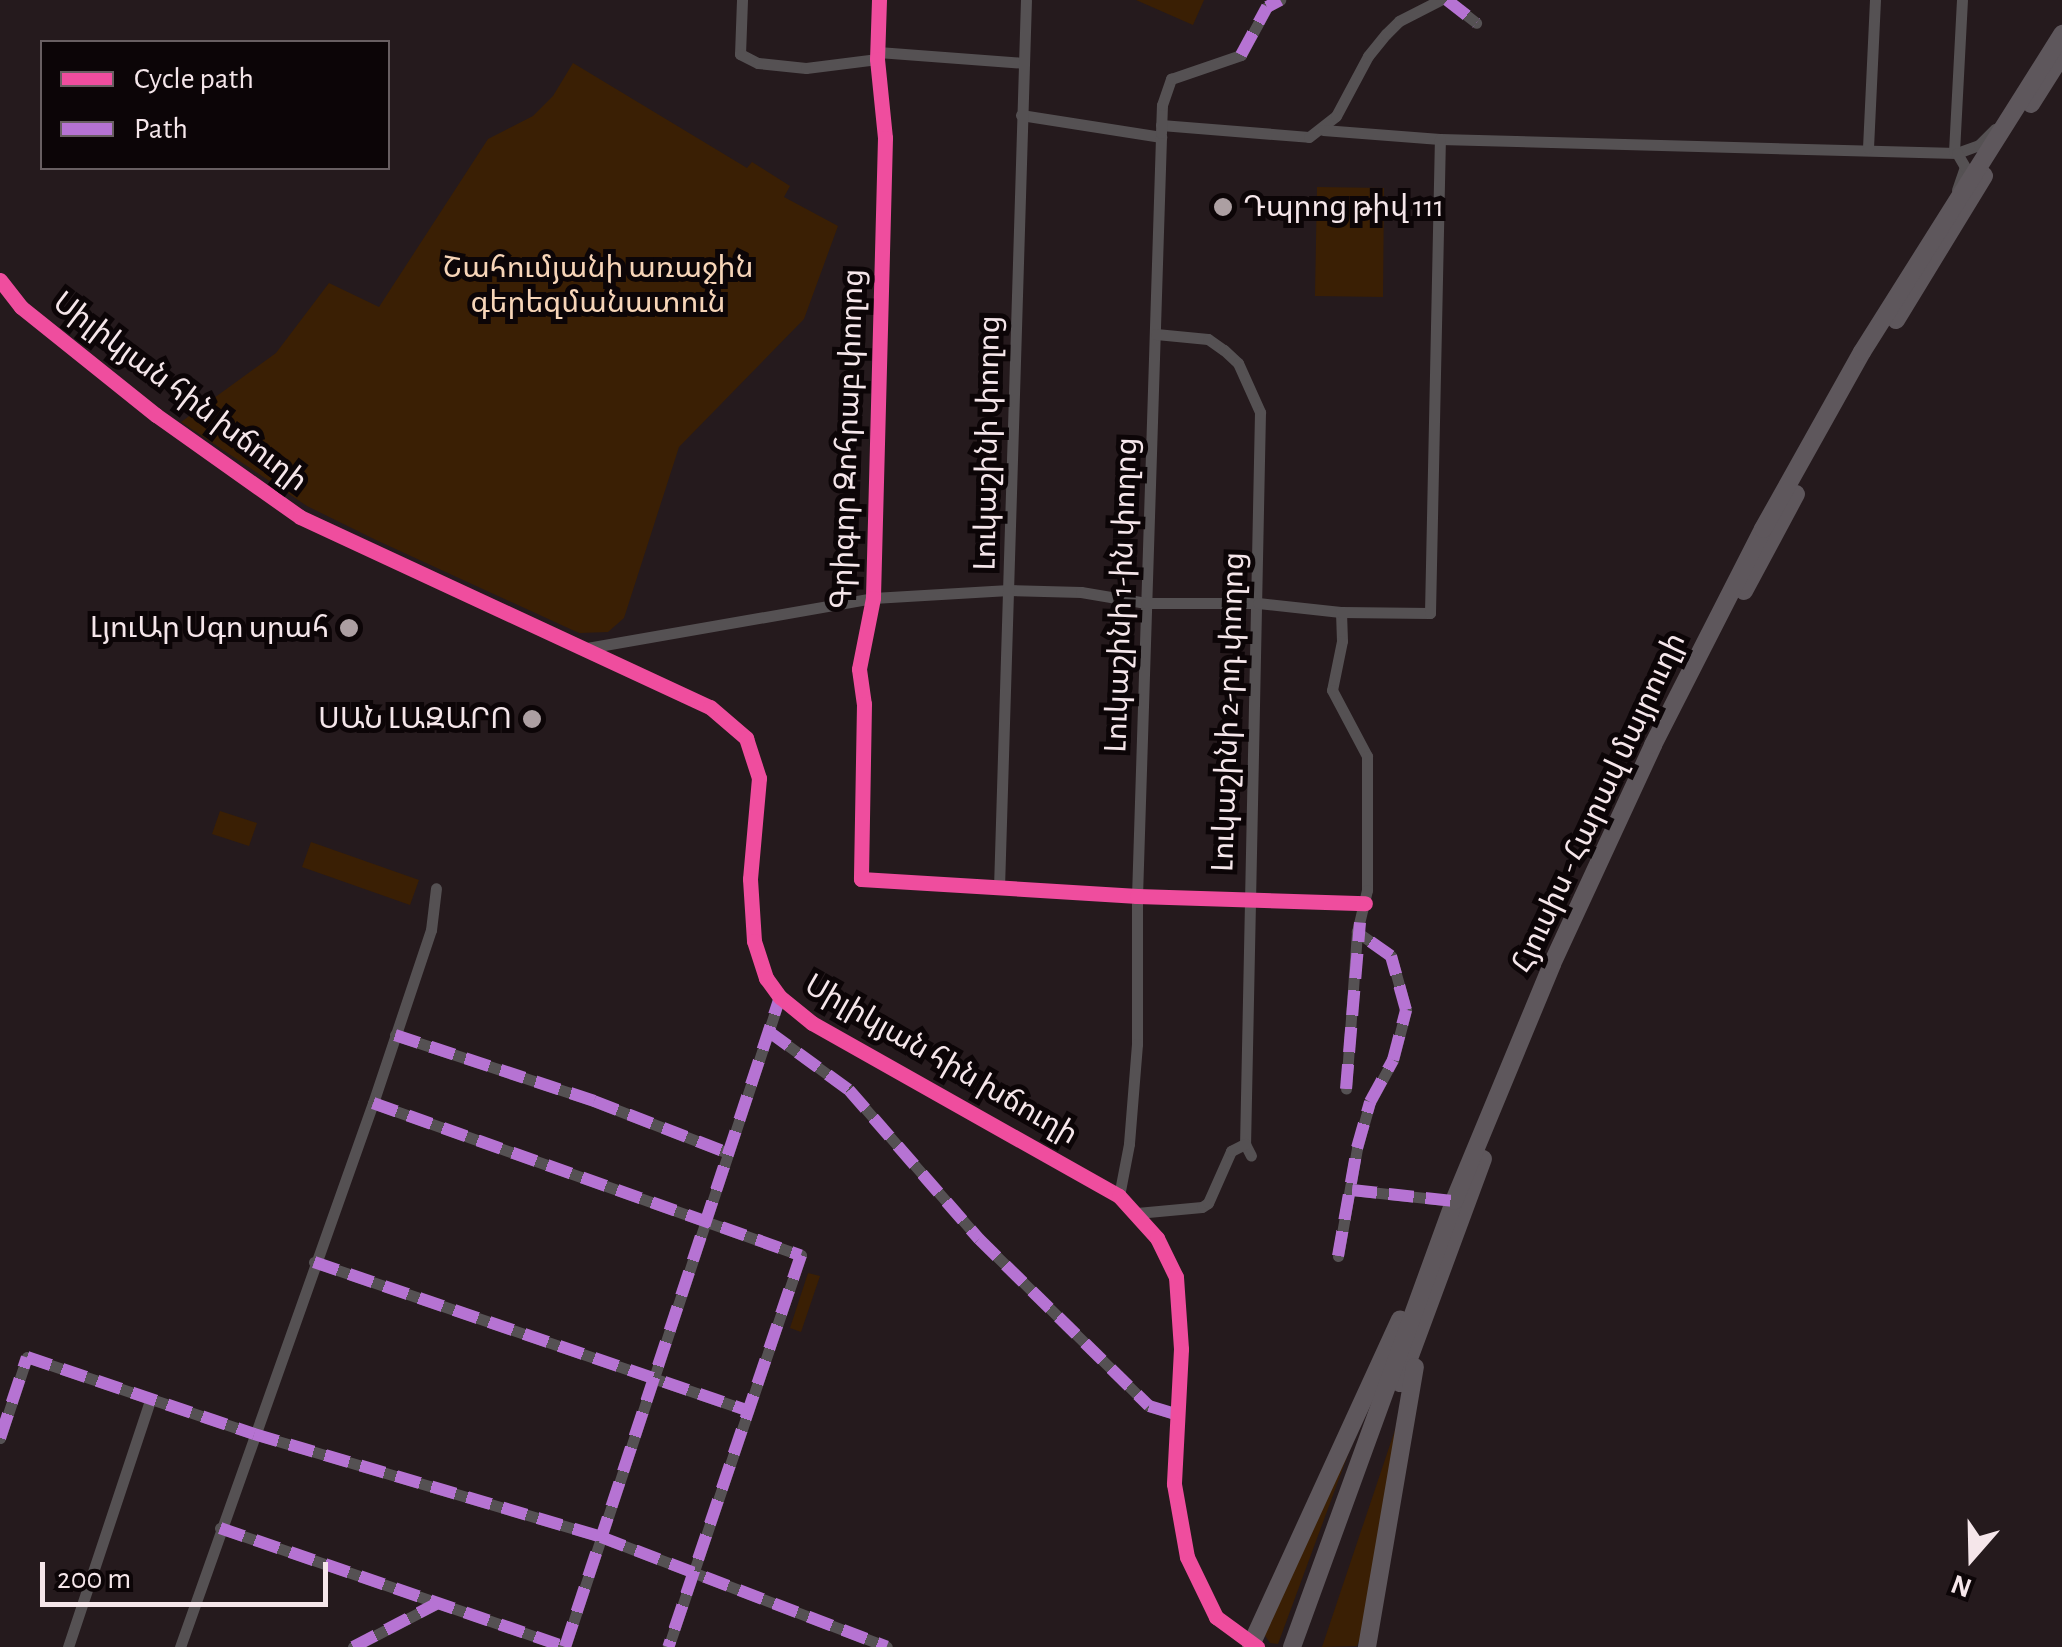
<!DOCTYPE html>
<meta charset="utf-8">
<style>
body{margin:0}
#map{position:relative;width:2062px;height:1647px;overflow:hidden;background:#251a1d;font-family:"Alegreya Sans","Noto Sans Armenian",sans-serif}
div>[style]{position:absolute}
.green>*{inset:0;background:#3a1f04}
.minor>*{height:11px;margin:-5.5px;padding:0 5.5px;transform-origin:5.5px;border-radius:5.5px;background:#555153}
.highway>*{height:18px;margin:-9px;padding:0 9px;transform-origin:9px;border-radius:9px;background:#5e575c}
.quiet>*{height:12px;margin-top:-6px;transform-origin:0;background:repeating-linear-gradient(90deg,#b673d3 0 25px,transparent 0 37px)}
.cycleway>*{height:15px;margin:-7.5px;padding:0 7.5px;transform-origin:7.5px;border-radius:7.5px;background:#ef4d9e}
.dots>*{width:28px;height:28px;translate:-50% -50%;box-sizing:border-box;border:5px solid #0c0507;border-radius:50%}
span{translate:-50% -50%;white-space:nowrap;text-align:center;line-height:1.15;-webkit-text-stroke:10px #0c0507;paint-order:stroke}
.poi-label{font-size:30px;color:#f5e6ea}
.left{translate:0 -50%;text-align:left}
.right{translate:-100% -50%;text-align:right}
.park-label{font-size:30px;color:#f7d5b8}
.street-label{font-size:30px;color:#f5e6ea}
.legend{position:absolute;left:40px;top:40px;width:350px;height:130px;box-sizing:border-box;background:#0c0507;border:2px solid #695f62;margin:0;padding:12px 18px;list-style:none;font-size:30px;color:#f5e6ea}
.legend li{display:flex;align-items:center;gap:20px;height:50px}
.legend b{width:50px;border:2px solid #695f62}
.north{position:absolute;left:1922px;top:1507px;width:100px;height:100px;-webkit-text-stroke:8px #0c0507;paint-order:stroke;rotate:200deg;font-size:28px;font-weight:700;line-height:40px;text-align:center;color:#f5e6ea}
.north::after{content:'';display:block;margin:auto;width:35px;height:45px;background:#f5e6ea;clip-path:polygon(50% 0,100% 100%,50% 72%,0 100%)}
.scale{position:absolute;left:40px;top:1562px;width:288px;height:45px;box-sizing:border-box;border:5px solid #f5e6ea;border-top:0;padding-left:12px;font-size:30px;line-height:35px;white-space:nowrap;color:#f5e6ea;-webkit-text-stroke:8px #0c0507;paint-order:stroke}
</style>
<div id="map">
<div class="green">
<div style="clip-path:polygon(1136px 0,1204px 0,1193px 25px)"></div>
<div style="clip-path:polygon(573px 63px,747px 168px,752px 162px,790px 186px,784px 197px,838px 226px,804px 319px,679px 447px,624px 618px,608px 632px,579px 633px,376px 540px,307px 506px,181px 422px,276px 353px,329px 283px,379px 307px,488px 139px,533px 116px,553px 96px)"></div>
<div style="clip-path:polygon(1317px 187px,1384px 188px,1383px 297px,1315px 296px)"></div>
<div style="clip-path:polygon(220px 811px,257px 823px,249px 846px,212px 834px)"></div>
<div style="clip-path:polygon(311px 842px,419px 880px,410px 905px,302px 867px)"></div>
<div style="clip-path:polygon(808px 1273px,820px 1276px,801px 1332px,790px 1328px)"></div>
<div style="clip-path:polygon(1374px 1384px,1278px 1644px,1270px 1643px,1263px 1633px)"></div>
<div style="clip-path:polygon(1402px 1409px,1364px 1627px,1357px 1646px,1322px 1647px)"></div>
</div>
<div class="minor">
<div style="left:742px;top:0;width:54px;rotate:92.1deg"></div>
<div style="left:740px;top:54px;width:20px;rotate:27deg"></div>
<div style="left:758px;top:63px;width:48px;rotate:5.9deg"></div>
<div style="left:806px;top:68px;width:72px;rotate:-7.2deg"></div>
<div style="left:879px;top:0;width:59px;rotate:91.9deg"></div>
<div style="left:877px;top:59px;width:79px;rotate:84.2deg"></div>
<div style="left:885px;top:138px;width:460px;rotate:91.5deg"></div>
<div style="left:873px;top:598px;width:72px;rotate:101.2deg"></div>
<div style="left:859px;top:669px;width:35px;rotate:82deg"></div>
<div style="left:864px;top:704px;width:175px;rotate:91deg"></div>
<div style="left:861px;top:879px;width:277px;rotate:3.5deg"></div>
<div style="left:1137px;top:896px;width:228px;rotate:1.8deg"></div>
<div style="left:1447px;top:0;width:37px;rotate:38deg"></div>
<div style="left:878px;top:52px;width:145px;rotate:4.3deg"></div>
<div style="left:1021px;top:115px;width:142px;rotate:8.9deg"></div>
<div style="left:1161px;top:137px;width:759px;rotate:91.81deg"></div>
<div style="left:1137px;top:896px;width:148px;rotate:90deg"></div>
<div style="left:1137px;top:1044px;width:100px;rotate:94.6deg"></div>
<div style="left:1129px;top:1144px;width:53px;rotate:100.9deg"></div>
<div style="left:1161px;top:125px;width:148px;rotate:4.6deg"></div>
<div style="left:1309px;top:137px;width:34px;rotate:-38deg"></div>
<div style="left:1336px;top:116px;width:68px;rotate:-61.9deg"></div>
<div style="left:1368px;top:56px;width:28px;rotate:-51deg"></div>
<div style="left:1386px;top:34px;width:18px;rotate:-45deg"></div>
<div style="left:1399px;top:21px;width:46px;rotate:-27.1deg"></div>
<div style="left:1323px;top:130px;width:117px;rotate:4.4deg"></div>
<div style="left:1440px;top:139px;width:517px;rotate:1.55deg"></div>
<div style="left:1957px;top:153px;width:23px;rotate:-20deg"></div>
<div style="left:1979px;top:145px;width:23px;rotate:-45deg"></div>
<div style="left:1161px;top:133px;width:28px;rotate:-88deg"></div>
<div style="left:1162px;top:105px;width:28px;rotate:-71deg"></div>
<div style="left:1171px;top:79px;width:74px;rotate:-18.9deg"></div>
<div style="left:1241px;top:55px;width:55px;rotate:-61.6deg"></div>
<div style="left:1267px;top:7px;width:15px;rotate:-28deg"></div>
<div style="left:1868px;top:148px;width:148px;rotate:-87.3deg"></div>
<div style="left:1954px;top:152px;width:152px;rotate:-87deg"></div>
<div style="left:1957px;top:190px;width:24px;rotate:-71deg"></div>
<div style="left:1965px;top:167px;width:16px;rotate:-120deg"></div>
<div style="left:0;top:280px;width:34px;rotate:52deg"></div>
<div style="left:21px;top:307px;width:173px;rotate:38.7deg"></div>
<div style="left:156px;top:415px;width:176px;rotate:35.3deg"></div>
<div style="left:300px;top:517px;width:452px;rotate:24.9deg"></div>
<div style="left:710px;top:707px;width:48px;rotate:40.7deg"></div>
<div style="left:746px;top:738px;width:42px;rotate:72deg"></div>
<div style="left:759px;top:778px;width:101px;rotate:95.1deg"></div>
<div style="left:750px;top:879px;width:62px;rotate:86.3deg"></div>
<div style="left:754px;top:941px;width:39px;rotate:72deg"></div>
<div style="left:766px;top:978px;width:24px;rotate:54deg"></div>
<div style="left:780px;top:997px;width:41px;rotate:39.1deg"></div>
<div style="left:812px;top:1023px;width:352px;rotate:29.4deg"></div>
<div style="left:1119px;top:1196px;width:57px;rotate:47.9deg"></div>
<div style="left:1157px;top:1238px;width:43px;rotate:64deg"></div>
<div style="left:1176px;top:1277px;width:72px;rotate:86deg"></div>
<div style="left:1181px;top:1349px;width:135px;rotate:93deg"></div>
<div style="left:1174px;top:1484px;width:74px;rotate:79.9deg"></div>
<div style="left:1187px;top:1557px;width:67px;rotate:64.2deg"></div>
<div style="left:1216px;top:1617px;width:47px;rotate:38.1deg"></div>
<div style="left:1156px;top:334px;width:52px;rotate:5.5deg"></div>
<div style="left:1208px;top:339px;width:19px;rotate:35deg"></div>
<div style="left:1224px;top:350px;width:19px;rotate:43deg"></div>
<div style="left:1238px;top:363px;width:54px;rotate:65.8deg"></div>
<div style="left:1260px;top:412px;width:732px;rotate:91.17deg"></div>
<div style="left:1245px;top:1144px;width:13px;rotate:63deg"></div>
<div style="left:1341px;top:612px;width:29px;rotate:88deg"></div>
<div style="left:1342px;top:641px;width:50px;rotate:101.5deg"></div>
<div style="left:1332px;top:690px;width:75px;rotate:62.1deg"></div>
<div style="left:1367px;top:756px;width:134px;rotate:90deg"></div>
<div style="left:1367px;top:890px;width:43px;rotate:103.4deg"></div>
<div style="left:1357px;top:932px;width:157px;rotate:94deg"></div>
<div style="left:587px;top:648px;width:290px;rotate:-9.9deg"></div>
<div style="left:873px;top:598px;width:136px;rotate:-3.4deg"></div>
<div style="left:1009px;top:590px;width:72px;rotate:1.6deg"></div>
<div style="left:1081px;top:592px;width:66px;rotate:9.6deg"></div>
<div style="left:1146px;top:603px;width:112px"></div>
<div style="left:1258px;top:603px;width:83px;rotate:6.2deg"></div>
<div style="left:1341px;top:612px;width:89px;rotate:0.6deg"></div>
<div style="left:1430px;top:613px;width:474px;rotate:-88.8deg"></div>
<div style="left:999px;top:888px;width:888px;rotate:-88.26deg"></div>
<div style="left:768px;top:1031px;width:100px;rotate:36.1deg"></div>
<div style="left:849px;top:1090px;width:198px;rotate:48.9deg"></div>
<div style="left:979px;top:1239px;width:238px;rotate:44.5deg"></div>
<div style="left:1149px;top:1406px;width:30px;rotate:17deg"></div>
<div style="left:395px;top:1035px;width:210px;rotate:18.3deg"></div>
<div style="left:594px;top:1101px;width:144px;rotate:21.2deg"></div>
<div style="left:373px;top:1103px;width:454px;rotate:19.6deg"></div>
<div style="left:801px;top:1255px;width:414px;rotate:108.7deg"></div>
<div style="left:1352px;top:1190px;width:103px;rotate:6.2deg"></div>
<div style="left:1137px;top:1213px;width:65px;rotate:-5.3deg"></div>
<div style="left:1202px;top:1207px;width:7px;rotate:-34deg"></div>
<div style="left:1208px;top:1203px;width:57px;rotate:-66.1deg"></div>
<div style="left:1231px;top:1151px;width:16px;rotate:-27deg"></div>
<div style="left:1338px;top:1256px;width:110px;rotate:-80deg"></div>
<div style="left:1357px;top:1148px;width:48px;rotate:-74.2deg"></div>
<div style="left:1370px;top:1102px;width:48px;rotate:-61.3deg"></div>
<div style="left:1393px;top:1060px;width:52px;rotate:-75.4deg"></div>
<div style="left:1406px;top:1010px;width:56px;rotate:-105.5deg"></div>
<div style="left:1391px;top:956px;width:42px;rotate:-144.8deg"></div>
<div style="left:314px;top:1262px;width:459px;rotate:18.9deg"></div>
<div style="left:0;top:1438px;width:85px;rotate:-71.6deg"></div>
<div style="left:27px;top:1357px;width:240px;rotate:18.7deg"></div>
<div style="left:254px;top:1434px;width:362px;rotate:16.5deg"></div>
<div style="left:601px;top:1537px;width:306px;rotate:21deg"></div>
<div style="left:220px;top:1528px;width:365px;rotate:19deg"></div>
<div style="left:68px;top:1647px;width:260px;rotate:-71.6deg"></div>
<div style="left:180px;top:1647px;width:577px;rotate:-70.47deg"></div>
<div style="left:373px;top:1103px;width:182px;rotate:-71.5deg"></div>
<div style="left:431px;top:930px;width:42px;rotate:-83.2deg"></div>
<div style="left:353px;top:1647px;width:93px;rotate:-27.4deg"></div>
<div style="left:565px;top:1647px;width:685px;rotate:-71.7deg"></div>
</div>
<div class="highway">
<div style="left:2031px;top:104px;width:58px;rotate:-57.7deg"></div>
<div style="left:1896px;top:320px;width:169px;rotate:-58.6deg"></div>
<div style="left:1744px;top:591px;width:110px;rotate:-61.8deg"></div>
<div style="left:1400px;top:1383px;width:239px;rotate:-69.7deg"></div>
<div style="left:1251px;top:1645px;width:358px;rotate:-65.4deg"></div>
<div style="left:1292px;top:1647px;width:475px;rotate:-70deg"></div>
<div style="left:1454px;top:1201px;width:256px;rotate:-67.5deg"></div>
<div style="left:1552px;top:964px;width:241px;rotate:-65.2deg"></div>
<div style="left:1653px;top:745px;width:242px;rotate:-63deg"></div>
<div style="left:1763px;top:529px;width:203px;rotate:-60.8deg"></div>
<div style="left:1862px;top:352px;width:376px;rotate:-57.8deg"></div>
<div style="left:1367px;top:1647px;width:284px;rotate:-80.3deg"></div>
</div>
<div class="quiet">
<div style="left:1447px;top:0;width:37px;rotate:38deg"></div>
<div style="left:1241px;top:55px;width:55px;rotate:-61.6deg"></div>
<div style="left:1267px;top:7px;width:15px;rotate:-28deg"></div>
<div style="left:768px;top:1031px;width:100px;rotate:36.1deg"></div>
<div style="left:849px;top:1090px;width:198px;rotate:48.9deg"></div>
<div style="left:979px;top:1239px;width:238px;rotate:44.5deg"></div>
<div style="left:1149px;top:1406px;width:30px;rotate:17deg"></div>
<div style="left:395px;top:1035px;width:210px;rotate:18.3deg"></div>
<div style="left:594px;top:1101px;width:144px;rotate:21.2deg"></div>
<div style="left:1346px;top:1089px;width:167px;rotate:-85.2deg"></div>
<div style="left:373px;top:1103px;width:454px;rotate:19.6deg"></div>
<div style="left:801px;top:1255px;width:414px;rotate:108.7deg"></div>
<div style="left:1352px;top:1190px;width:103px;rotate:6.2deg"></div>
<div style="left:1338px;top:1256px;width:110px;rotate:-80deg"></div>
<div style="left:1357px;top:1148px;width:48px;rotate:-74.2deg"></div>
<div style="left:1370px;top:1102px;width:48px;rotate:-61.3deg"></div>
<div style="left:1393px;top:1060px;width:52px;rotate:-75.4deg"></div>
<div style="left:1406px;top:1010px;width:56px;rotate:-105.5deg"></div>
<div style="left:1391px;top:956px;width:42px;rotate:-144.8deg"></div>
<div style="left:314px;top:1262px;width:459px;rotate:18.9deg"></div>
<div style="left:0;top:1438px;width:85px;rotate:-71.6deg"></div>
<div style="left:27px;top:1357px;width:240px;rotate:18.7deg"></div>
<div style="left:254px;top:1434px;width:362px;rotate:16.5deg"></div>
<div style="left:601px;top:1537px;width:306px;rotate:21deg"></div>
<div style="left:220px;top:1528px;width:365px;rotate:19deg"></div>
<div style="left:353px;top:1647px;width:93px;rotate:-27.4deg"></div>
<div style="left:565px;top:1647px;width:685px;rotate:-71.7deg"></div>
</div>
<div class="cycleway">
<div style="left:879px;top:0;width:59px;rotate:91.9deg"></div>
<div style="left:877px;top:59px;width:79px;rotate:84.2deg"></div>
<div style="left:885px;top:138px;width:460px;rotate:91.5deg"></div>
<div style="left:873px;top:598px;width:72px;rotate:101.2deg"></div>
<div style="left:859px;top:669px;width:35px;rotate:82deg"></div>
<div style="left:864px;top:704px;width:175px;rotate:91deg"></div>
<div style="left:861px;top:879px;width:277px;rotate:3.5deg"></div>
<div style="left:1137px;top:896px;width:228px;rotate:1.8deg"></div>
<div style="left:0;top:280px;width:34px;rotate:52deg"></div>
<div style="left:21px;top:307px;width:173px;rotate:38.7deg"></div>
<div style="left:156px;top:415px;width:176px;rotate:35.3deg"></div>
<div style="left:300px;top:517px;width:452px;rotate:24.9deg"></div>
<div style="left:710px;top:707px;width:48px;rotate:40.7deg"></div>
<div style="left:746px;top:738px;width:42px;rotate:72deg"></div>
<div style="left:759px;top:778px;width:101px;rotate:95.1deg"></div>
<div style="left:750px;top:879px;width:62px;rotate:86.3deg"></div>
<div style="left:754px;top:941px;width:39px;rotate:72deg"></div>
<div style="left:766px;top:978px;width:24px;rotate:54deg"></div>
<div style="left:780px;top:997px;width:41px;rotate:39.1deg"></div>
<div style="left:812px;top:1023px;width:352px;rotate:29.4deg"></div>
<div style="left:1119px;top:1196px;width:57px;rotate:47.9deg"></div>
<div style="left:1157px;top:1238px;width:43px;rotate:64deg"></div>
<div style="left:1176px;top:1277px;width:72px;rotate:86deg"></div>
<div style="left:1181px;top:1349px;width:135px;rotate:93deg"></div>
<div style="left:1174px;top:1484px;width:74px;rotate:79.9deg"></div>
<div style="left:1187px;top:1557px;width:67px;rotate:64.2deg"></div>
<div style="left:1216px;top:1617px;width:51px;rotate:36.2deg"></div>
</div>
<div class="dots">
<div style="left:1223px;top:207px;background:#ac9fa2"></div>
<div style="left:349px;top:628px;background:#ac9fa2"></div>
<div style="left:532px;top:719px;background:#ac9fa2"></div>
</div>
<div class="poi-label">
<span class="left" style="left:1243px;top:207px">Դպրոց թիվ 111</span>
<span class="right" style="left:329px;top:628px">ԼյուԱր Սգո սրահ</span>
<span class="right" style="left:512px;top:719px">ՍԱՆ ԼԱԶԱՐՈ</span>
</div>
<div class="park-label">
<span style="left:598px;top:285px">Շահումյանի առաջին<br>գերեզմանատուն</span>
</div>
<div class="street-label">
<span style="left:180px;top:392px;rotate:37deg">Սիլիկյան հին խճուղի</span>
<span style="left:848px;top:439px;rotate:-88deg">Գրիգոր Զոհրաբ փողոց</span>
<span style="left:988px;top:443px;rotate:-89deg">Լուկաշինի փողոց</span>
<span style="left:1122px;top:595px;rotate:-88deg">Լուկաշինի 1-ին փողոց</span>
<span style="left:1229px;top:712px;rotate:-88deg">Լուկաշինի 2-րդ փողոց</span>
<span style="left:1599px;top:803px;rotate:-65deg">Հյուսիս - Հարավ մայրուղի</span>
<span style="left:941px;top:1060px;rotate:30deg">Սիլիկյան հին խճուղի</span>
</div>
<ul class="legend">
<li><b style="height:12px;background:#ef4d9e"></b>Cycle path</li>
<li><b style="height:12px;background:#b673d3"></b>Path</li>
</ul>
<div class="north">N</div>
<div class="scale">200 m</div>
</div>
